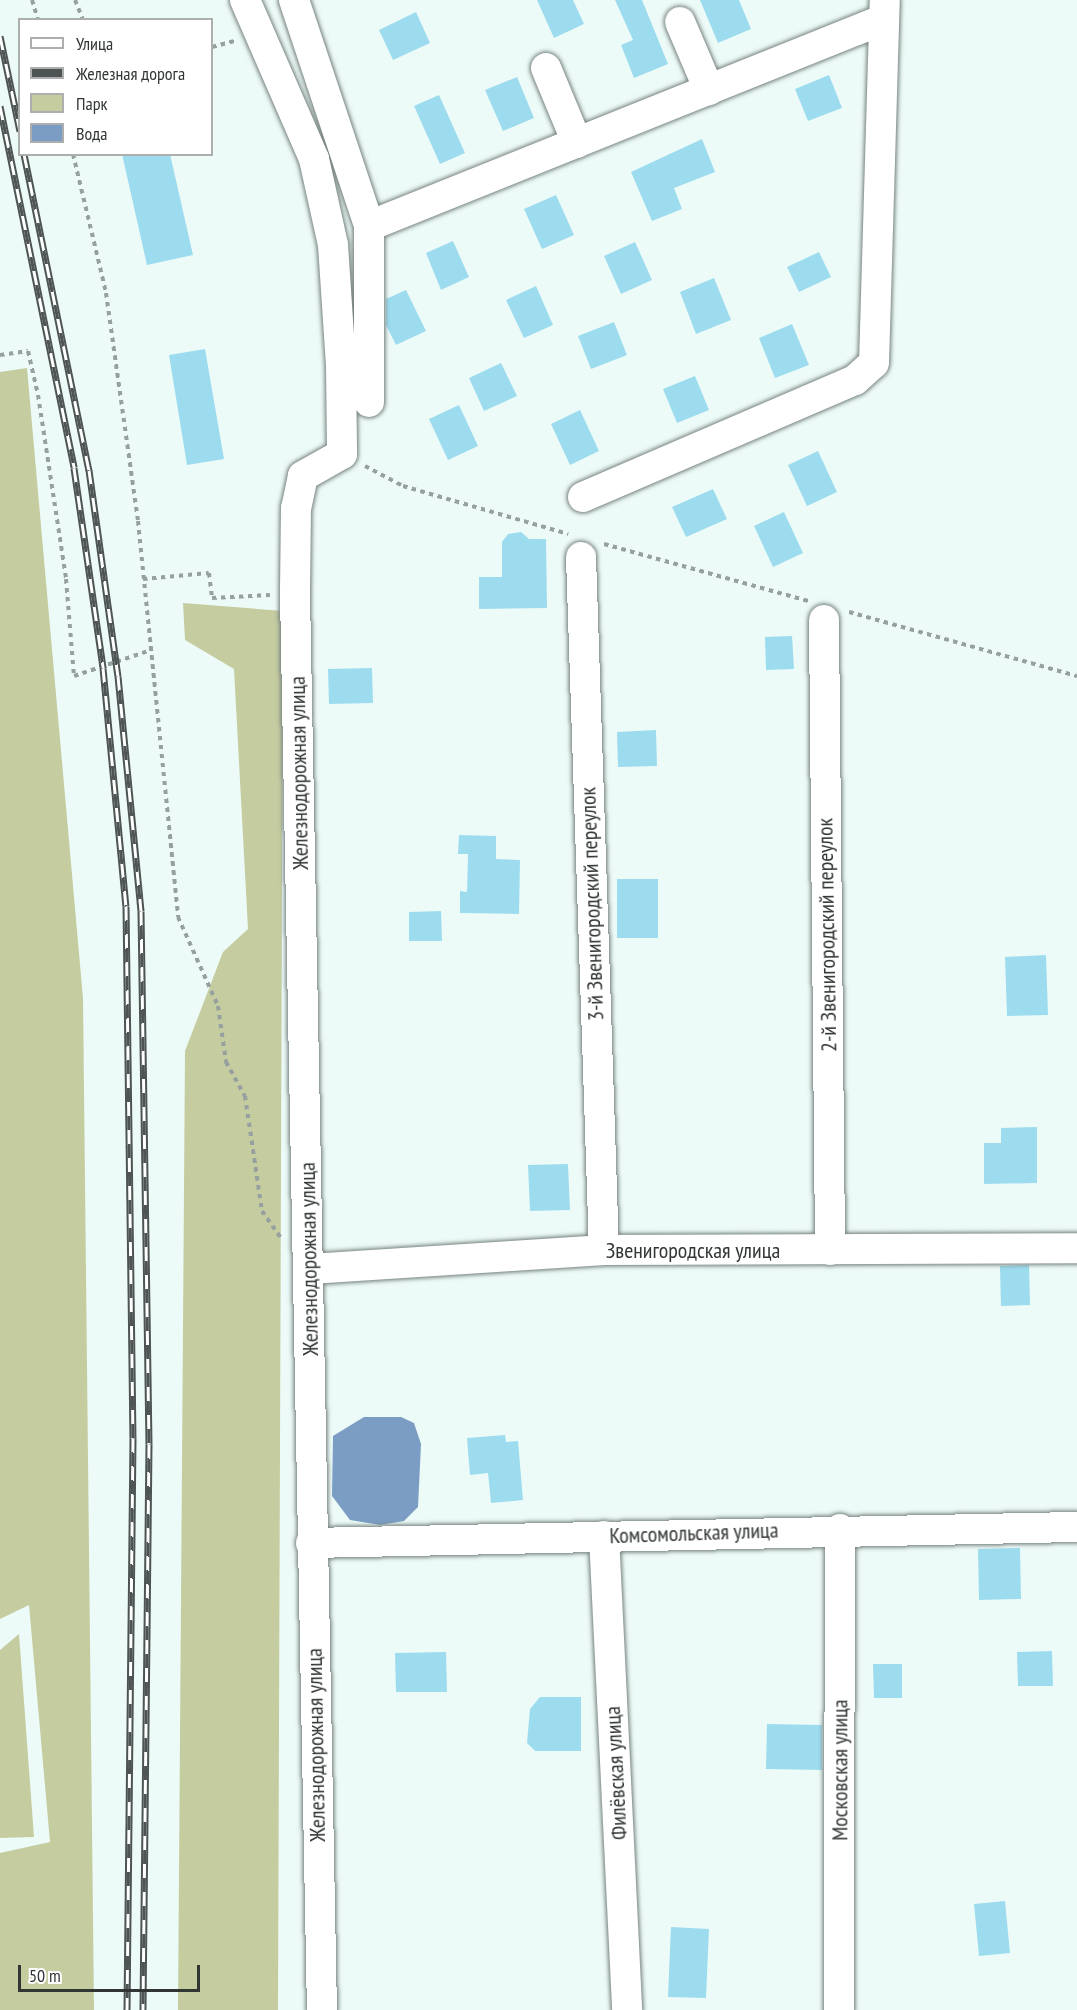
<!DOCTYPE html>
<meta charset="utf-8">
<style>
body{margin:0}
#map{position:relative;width:1077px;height:2010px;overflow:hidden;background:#edfbf8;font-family:"PT Sans Narrow",sans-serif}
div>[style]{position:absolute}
.green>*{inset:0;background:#c5cca0}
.water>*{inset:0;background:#7b9dc4}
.building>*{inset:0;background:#9ddcef}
.path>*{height:4px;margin-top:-2px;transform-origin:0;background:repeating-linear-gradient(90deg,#96a09e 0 4.5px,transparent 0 9px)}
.roads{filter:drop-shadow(0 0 2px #778380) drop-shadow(0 0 2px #778380)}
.minor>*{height:30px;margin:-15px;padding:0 15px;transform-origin:15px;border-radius:15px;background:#fff}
.rail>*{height:7px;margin-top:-3.5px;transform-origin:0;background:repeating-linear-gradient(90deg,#fff 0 14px,#4e5453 0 28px);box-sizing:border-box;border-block:2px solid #4e5453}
span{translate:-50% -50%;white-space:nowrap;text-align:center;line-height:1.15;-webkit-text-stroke:4.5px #fff;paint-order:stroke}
.street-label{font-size:22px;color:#313635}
.legend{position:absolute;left:18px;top:18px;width:195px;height:138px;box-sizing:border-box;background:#fff;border:2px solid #adafae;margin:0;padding:8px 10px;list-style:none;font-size:18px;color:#313635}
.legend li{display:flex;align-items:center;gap:12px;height:30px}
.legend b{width:30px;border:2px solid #adafae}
.scale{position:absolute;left:18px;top:1965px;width:182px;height:27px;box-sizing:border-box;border:3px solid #313635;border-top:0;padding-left:8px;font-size:18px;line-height:21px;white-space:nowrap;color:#313635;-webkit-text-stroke:4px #fff;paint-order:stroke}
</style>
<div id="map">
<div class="green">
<div style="clip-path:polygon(27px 368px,83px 998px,94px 2010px,0 2010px,0 1853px,50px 1842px,29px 1605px,0 1619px,0 372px)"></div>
<div style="clip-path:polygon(183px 603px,283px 611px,278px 2010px,178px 2010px,185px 1051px,223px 952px,248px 929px,234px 669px,185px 640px)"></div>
<div style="clip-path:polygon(19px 1634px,34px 1837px,0 1838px,0 1650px)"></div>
</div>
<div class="water">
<div style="clip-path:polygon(364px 1417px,401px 1417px,414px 1423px,421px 1444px,418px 1507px,404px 1521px,380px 1525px,350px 1520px,332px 1496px,333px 1436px)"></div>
</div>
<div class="building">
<div style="clip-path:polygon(537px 0,573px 0,584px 24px,554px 38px)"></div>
<div style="clip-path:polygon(615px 0,642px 0,668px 64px,634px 78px,621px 45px,633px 40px)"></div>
<div style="clip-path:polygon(700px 0,739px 0,751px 29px,718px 43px)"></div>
<div style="clip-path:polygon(416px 12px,430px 43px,393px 60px,379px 30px)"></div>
<div style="clip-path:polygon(829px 75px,842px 108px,808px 121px,795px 89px)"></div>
<div style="clip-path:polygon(517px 77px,534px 118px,503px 131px,485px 90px)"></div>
<div style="clip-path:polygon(439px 95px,465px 153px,440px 164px,414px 106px)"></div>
<div style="clip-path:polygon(702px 139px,715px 172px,674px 188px,682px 209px,652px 221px,631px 172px)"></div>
<div style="clip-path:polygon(122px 154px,170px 154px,193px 255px,147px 265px)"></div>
<div style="clip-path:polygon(556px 195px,574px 235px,542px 249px,524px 209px)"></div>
<div style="clip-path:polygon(453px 241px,469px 277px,441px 290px,426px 253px)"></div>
<div style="clip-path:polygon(635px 242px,652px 280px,621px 294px,604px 256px)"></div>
<div style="clip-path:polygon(819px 252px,831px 277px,799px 292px,787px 267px)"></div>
<div style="clip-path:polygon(714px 278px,731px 320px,696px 334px,680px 292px)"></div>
<div style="clip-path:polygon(536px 286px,553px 325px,524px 338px,506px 300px)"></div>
<div style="clip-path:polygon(406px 290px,426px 331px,396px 345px,386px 325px,386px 299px)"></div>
<div style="clip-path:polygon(614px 322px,627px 355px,591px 369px,578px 336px)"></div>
<div style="clip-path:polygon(792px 324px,809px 365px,775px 378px,759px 338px)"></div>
<div style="clip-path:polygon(205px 349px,224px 459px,187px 465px,169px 355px)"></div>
<div style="clip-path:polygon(501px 363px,517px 396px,484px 411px,469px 378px)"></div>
<div style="clip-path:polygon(695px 376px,709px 410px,677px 423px,663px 389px)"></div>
<div style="clip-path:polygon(459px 405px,478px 446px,448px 460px,429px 419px)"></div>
<div style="clip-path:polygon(580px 410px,599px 451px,570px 465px,551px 424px)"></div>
<div style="clip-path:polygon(818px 451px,837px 492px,807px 506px,788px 465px)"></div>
<div style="clip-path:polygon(713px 489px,727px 519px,686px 537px,672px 507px)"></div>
<div style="clip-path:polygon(784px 512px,803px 553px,773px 567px,754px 526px)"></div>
<div style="clip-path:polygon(521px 532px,529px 539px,546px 539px,547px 608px,479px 609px,479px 577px,502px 577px,502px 542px,508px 534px)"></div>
<div style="clip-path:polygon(792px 636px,794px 669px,766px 670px,765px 637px)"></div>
<div style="clip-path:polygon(372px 668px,373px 703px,329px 704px,328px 669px)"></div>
<div style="clip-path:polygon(656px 730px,657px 766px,618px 767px,617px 732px)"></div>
<div style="clip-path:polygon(459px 835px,496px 836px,496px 859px,520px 860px,519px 914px,460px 913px,460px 891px,467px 892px,468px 854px,458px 854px)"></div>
<div style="clip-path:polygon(617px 879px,658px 879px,658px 938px,617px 938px)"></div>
<div style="clip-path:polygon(441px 911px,442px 941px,409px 941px,409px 912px)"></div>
<div style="clip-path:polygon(1046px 955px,1048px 1015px,1007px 1016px,1005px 957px)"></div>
<div style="clip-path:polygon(1037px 1127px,1037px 1183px,984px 1184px,984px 1143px,1001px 1143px,1001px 1128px)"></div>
<div style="clip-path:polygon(568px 1164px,570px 1210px,530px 1211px,528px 1165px)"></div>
<div style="clip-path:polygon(1029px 1265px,1030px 1305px,1001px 1306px,1000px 1266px)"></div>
<div style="clip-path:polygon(505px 1435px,506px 1442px,518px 1441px,523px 1500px,491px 1503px,488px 1473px,470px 1475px,467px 1438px)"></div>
<div style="clip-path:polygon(1020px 1548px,1021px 1599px,979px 1600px,978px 1549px)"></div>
<div style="clip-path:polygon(1052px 1651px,1053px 1686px,1018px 1686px,1017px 1652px)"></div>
<div style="clip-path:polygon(446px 1652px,447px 1692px,396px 1692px,395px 1653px)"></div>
<div style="clip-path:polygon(873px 1664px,902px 1664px,902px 1698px,874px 1698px)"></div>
<div style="clip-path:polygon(540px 1697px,581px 1697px,581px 1751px,535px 1751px,527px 1743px,530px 1709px)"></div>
<div style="clip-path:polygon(767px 1724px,822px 1725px,822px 1770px,766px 1769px)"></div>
<div style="clip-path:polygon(1005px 1901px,1010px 1953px,979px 1956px,974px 1904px)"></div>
<div style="clip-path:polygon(671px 1927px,709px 1929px,706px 1998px,668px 1997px)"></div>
</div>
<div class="path">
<div style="left:32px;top:0;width:21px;rotate:73deg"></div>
<div style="left:75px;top:0;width:22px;rotate:68deg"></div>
<div style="left:212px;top:47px;width:23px;rotate:-15deg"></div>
<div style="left:73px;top:154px;width:143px;rotate:76.6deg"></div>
<div style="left:106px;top:293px;width:230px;rotate:82deg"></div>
<div style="left:138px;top:521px;width:398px;rotate:84.2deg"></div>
<div style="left:178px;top:917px;width:98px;rotate:65.8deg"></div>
<div style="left:218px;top:1006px;width:57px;rotate:81.9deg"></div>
<div style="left:226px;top:1062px;width:39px;rotate:61deg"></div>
<div style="left:245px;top:1096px;width:116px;rotate:81.6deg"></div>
<div style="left:262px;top:1211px;width:33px;rotate:55deg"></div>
<div style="left:0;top:355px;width:28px;rotate:-8deg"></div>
<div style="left:28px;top:351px;width:45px;rotate:77.2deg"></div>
<div style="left:38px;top:395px;width:186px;rotate:81.3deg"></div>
<div style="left:66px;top:579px;width:97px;rotate:85.3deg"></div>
<div style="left:74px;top:676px;width:81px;rotate:-18.7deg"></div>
<div style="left:365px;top:466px;width:43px;rotate:27.8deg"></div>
<div style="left:403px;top:486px;width:172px;rotate:16.2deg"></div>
<div style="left:604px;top:544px;width:212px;rotate:15.6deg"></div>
<div style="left:143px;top:579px;width:66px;rotate:-5.2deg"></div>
<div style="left:209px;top:573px;width:25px;rotate:83deg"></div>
<div style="left:212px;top:598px;width:58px;rotate:-3deg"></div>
<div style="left:849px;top:612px;width:237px;rotate:15.7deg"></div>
</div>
<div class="roads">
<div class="minor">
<div style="left:245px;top:0;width:173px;rotate:66.5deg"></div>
<div style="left:314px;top:159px;width:88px;rotate:77.5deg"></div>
<div style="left:333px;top:245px;width:121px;rotate:86.2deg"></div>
<div style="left:341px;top:366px;width:88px;rotate:89.3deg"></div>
<div style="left:342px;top:454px;width:45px;rotate:150.6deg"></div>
<div style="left:303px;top:476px;width:33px;rotate:102deg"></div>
<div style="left:296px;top:508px;width:86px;rotate:90.7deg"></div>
<div style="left:295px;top:594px;width:1416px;rotate:88.91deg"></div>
<div style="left:294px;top:0;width:238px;rotate:71.6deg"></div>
<div style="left:369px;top:226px;width:176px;rotate:90deg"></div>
<div style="left:680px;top:22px;width:74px;rotate:66.9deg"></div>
<div style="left:546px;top:68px;width:81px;rotate:67.5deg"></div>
<div style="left:369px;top:226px;width:553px;rotate:-21.88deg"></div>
<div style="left:583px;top:497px;width:296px;rotate:-23.3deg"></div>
<div style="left:855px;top:380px;width:25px;rotate:-42deg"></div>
<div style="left:874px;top:363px;width:363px;rotate:-88.3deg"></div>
<div style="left:581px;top:557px;width:693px;rotate:88.1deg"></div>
<div style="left:824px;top:620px;width:630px;rotate:89.45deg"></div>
<div style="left:310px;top:1269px;width:295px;rotate:-3.7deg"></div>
<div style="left:604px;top:1250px;width:473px;rotate:-0.2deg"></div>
<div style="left:604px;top:1536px;width:475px;rotate:87.2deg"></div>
<div style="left:311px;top:1543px;width:766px;rotate:-1.2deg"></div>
<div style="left:839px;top:2010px;width:481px;rotate:-89.9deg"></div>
</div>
</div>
<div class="rail">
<div style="left:0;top:36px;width:97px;rotate:78.1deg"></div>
<div style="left:0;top:106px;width:369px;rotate:78.4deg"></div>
<div style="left:74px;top:468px;width:202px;rotate:81.7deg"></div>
<div style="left:103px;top:668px;width:239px;rotate:84.5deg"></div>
<div style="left:126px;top:906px;width:532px;rotate:89.25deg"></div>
<div style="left:133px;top:1438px;width:572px;rotate:90.6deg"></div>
<div style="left:24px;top:154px;width:323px;rotate:78.4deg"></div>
<div style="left:89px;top:470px;width:208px;rotate:82deg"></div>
<div style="left:118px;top:676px;width:236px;rotate:84.4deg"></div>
<div style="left:141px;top:911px;width:533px;rotate:89.14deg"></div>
<div style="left:149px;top:1444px;width:566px;rotate:90.61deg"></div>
</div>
<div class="street-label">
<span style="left:299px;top:773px;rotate:-91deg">Железнодорожная улица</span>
<span style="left:592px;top:904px;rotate:-92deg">3-й Звенигородский переулок</span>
<span style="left:827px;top:935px;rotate:-91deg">2-й Звенигородский переулок</span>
<span style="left:693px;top:1251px">Звенигородская улица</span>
<span style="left:309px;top:1259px;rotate:-91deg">Железнодорожная улица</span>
<span style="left:694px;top:1533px;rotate:-2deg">Комсомольская улица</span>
<span style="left:316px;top:1745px;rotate:-91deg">Железнодорожная улица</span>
<span style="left:840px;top:1770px;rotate:-90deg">Московская улица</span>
<span style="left:616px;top:1773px;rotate:-93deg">Филёвская улица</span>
</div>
<ul class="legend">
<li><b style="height:8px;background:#fff"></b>Улица</li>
<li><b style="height:8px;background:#4e5453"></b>Железная дорога</li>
<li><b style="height:16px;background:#c5cca0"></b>Парк</li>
<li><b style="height:16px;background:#7b9dc4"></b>Вода</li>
</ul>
<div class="scale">50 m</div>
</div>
